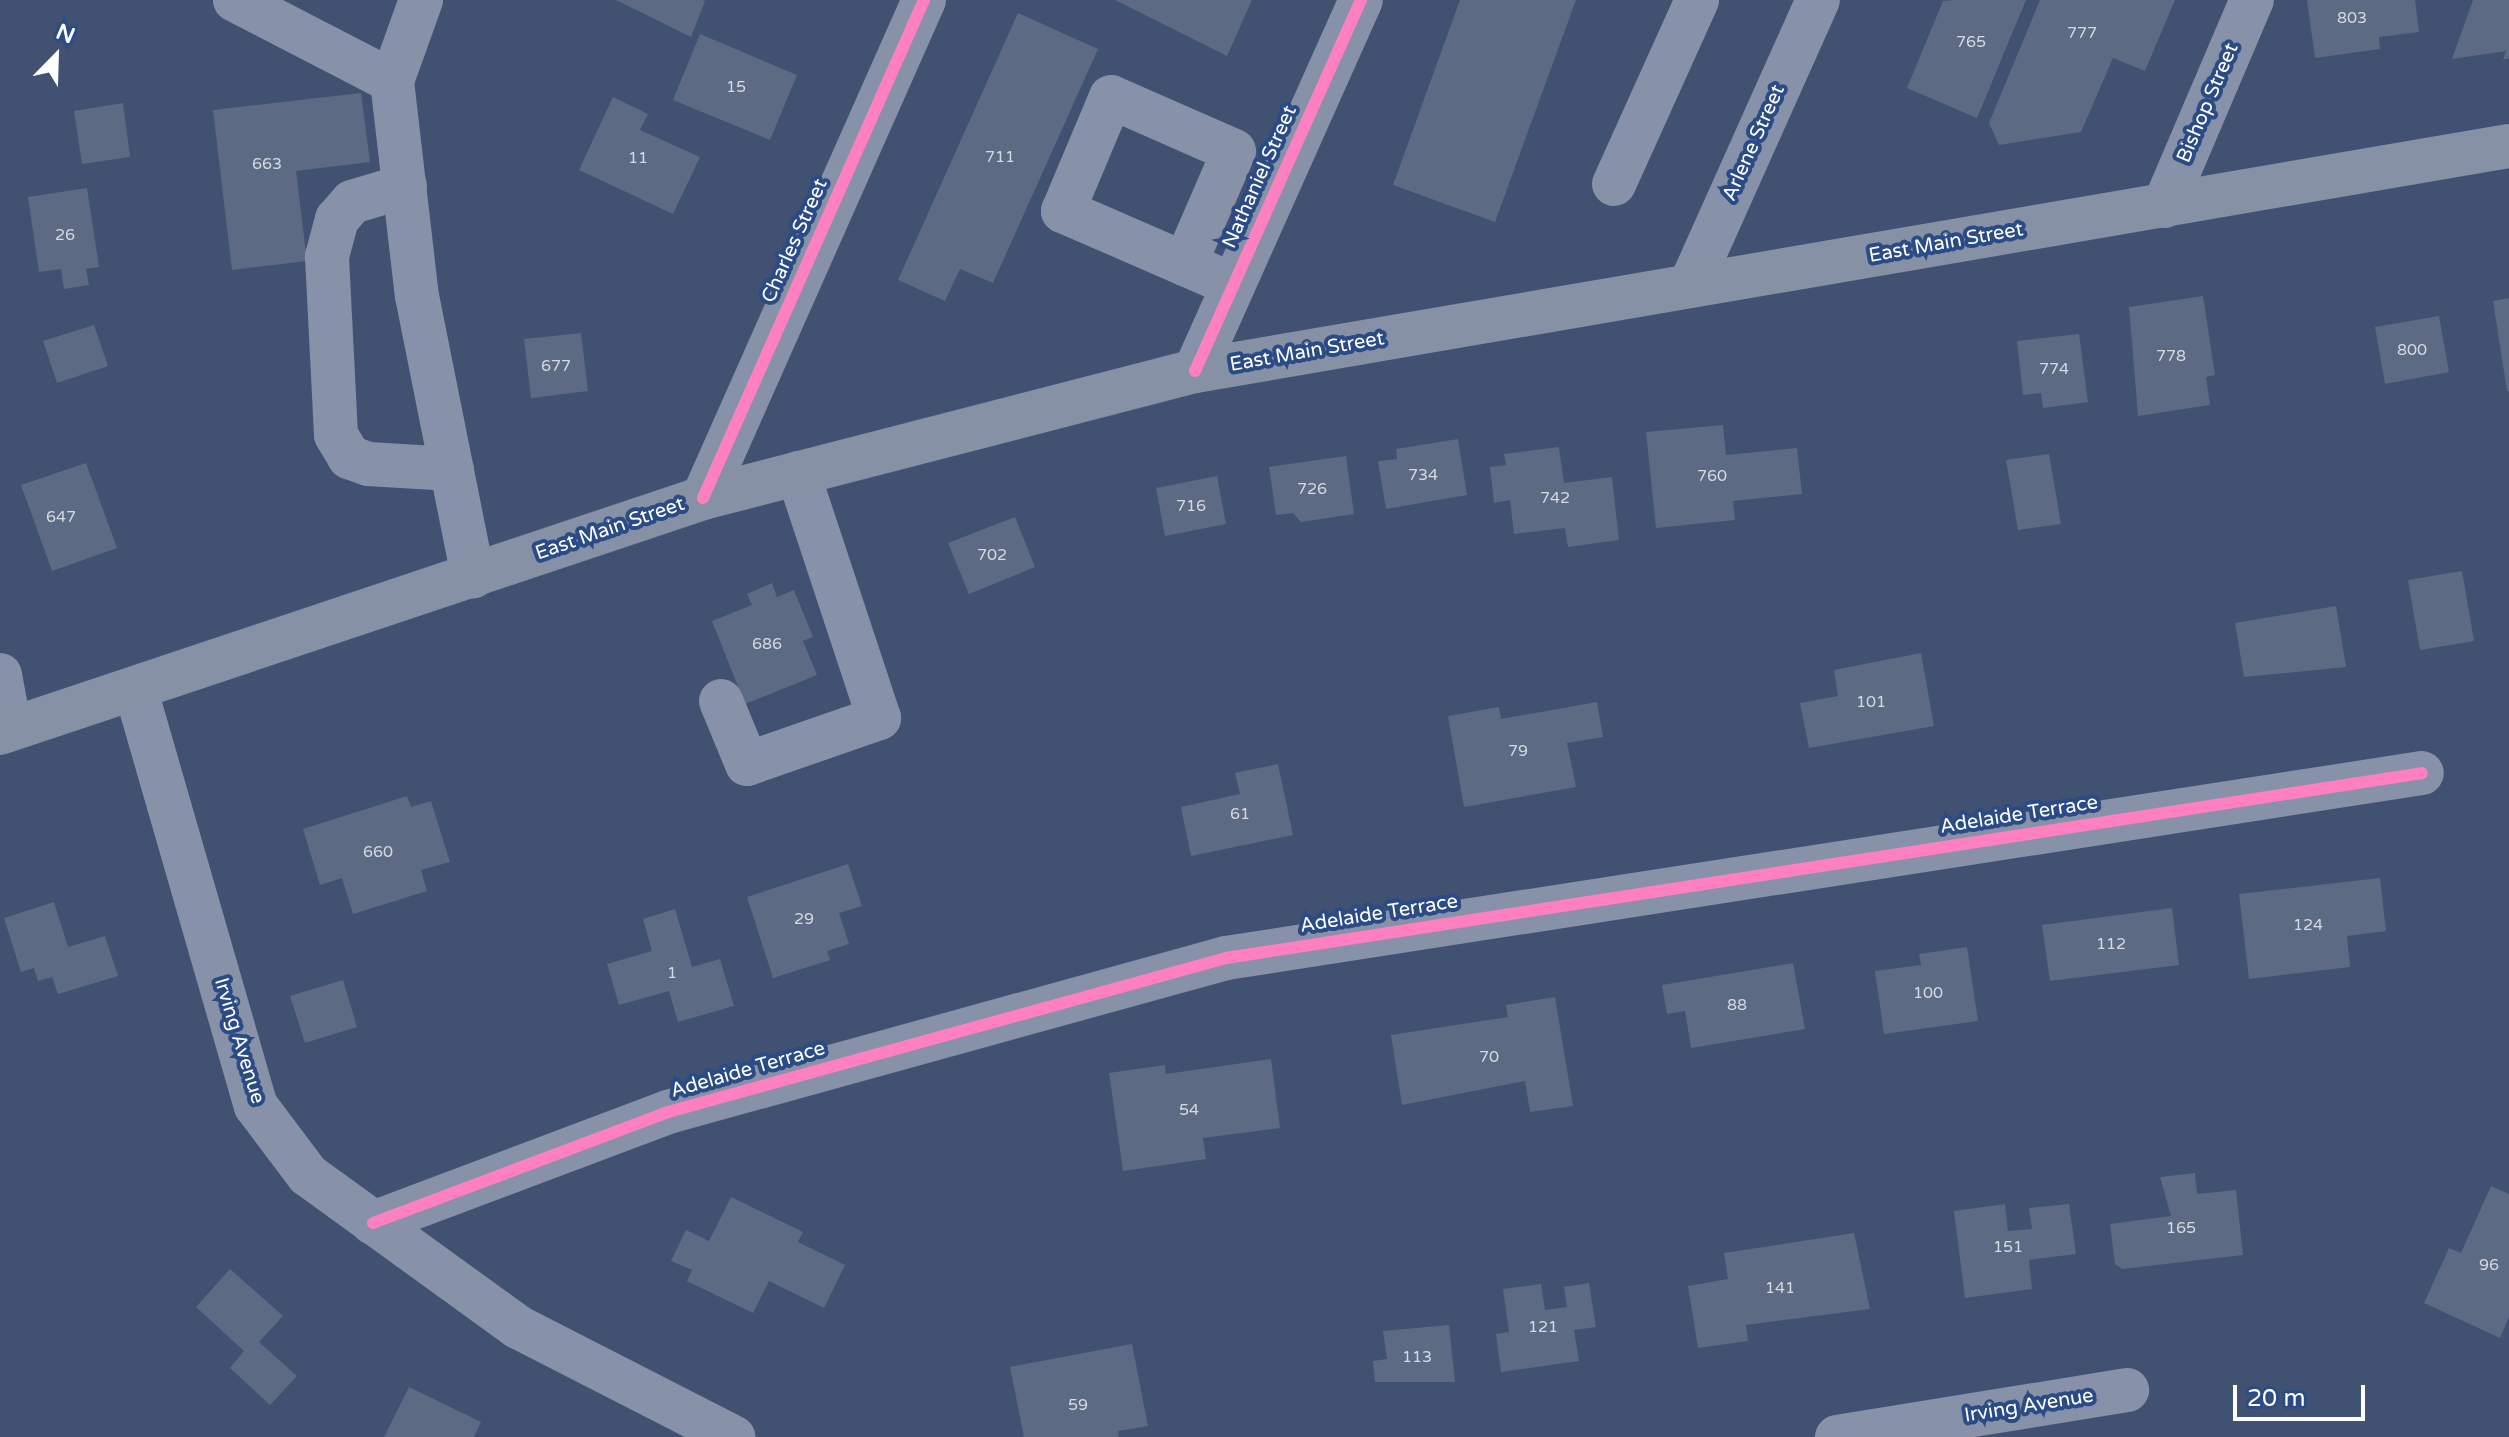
<!DOCTYPE html>
<style>
body{margin:0}
#map{position:relative;width:2509px;height:1437px;overflow:hidden;background:#405172;font-family:"Varela Round",sans-serif}
div>[style]{position:absolute}
.building>*{inset:0;background:#5d6a84}
.minor>*{height:44px;margin:-22px;padding:0 22px;transform-origin:22px;border-radius:22px;background:#8792a8}
.highway>*{height:44px;margin:-22px;padding:0 22px;transform-origin:22px;border-radius:22px;background:#8691a6}
.cycleway>*{height:12px;margin:-6px;padding:0 6px;transform-origin:6px;border-radius:6px;background:#ff80c0}
span{translate:-50% -50%;white-space:nowrap;text-align:center;line-height:1.15;-webkit-text-stroke:8px #2b4b87;paint-order:stroke}
.number-label{font-size:16px;color:#d6dae0}
.number-label span{-webkit-text-stroke-width:0}
.street-label{font-size:20px;color:#fff}
.north{position:absolute;left:16px;top:16px;width:80px;height:80px;-webkit-text-stroke:6px #2b4b87;paint-order:stroke;rotate:23deg;font-size:22px;font-weight:700;line-height:32px;text-align:center;color:#fff}
.north::after{content:'';display:block;margin:auto;width:28px;height:36px;background:#fff;clip-path:polygon(50% 0,100% 100%,50% 72%,0 100%)}
.scale{position:absolute;left:2233px;top:1385px;width:132px;height:36px;box-sizing:border-box;border:4px solid #fff;border-top:0;padding-left:10px;font-size:24px;line-height:28px;white-space:nowrap;color:#fff;-webkit-text-stroke:6px #2b4b87;paint-order:stroke}
</style>
<div id="map">
<div class="building">
<div style="clip-path:polygon(616px 0,702px 0,705px 1px,691px 37px)"></div>
<div style="clip-path:polygon(1115px 0,1252px 0,1227px 56px)"></div>
<div style="clip-path:polygon(1460px 0,1576px 0,1495px 222px,1393px 185px)"></div>
<div style="clip-path:polygon(1955px 0,2026px 0,1977px 118px,1907px 88px,1943px 1px)"></div>
<div style="clip-path:polygon(2040px 0,2175px 0,2145px 71px,2113px 58px,2081px 132px,1999px 145px,1989px 123px)"></div>
<div style="clip-path:polygon(2307px 0,2415px 0,2419px 32px,2379px 37px,2380px 49px,2315px 58px)"></div>
<div style="clip-path:polygon(2473px 0,2509px 0,2509px 58px,2503px 60px,2506px 51px,2452px 59px)"></div>
<div style="clip-path:polygon(1018px 13px,1098px 49px,993px 283px,960px 269px,945px 301px,898px 280px)"></div>
<div style="clip-path:polygon(700px 34px,797px 75px,770px 140px,673px 100px)"></div>
<div style="clip-path:polygon(361px 93px,370px 162px,296px 171px,307px 261px,232px 270px,213px 110px)"></div>
<div style="clip-path:polygon(613px 97px,648px 114px,640px 130px,700px 157px,673px 214px,579px 170px)"></div>
<div style="clip-path:polygon(123px 103px,130px 157px,82px 164px,74px 111px)"></div>
<div style="clip-path:polygon(87px 188px,99px 267px,86px 269px,89px 285px,64px 289px,61px 269px,39px 272px,28px 197px)"></div>
<div style="clip-path:polygon(2203px 296px,2215px 375px,2206px 377px,2210px 405px,2138px 416px,2129px 307px)"></div>
<div style="clip-path:polygon(2509px 298px,2509px 391px,2507px 391px,2493px 301px)"></div>
<div style="clip-path:polygon(2439px 316px,2449px 372px,2385px 384px,2375px 327px)"></div>
<div style="clip-path:polygon(94px 325px,108px 366px,57px 383px,43px 341px)"></div>
<div style="clip-path:polygon(581px 333px,588px 391px,531px 398px,524px 339px)"></div>
<div style="clip-path:polygon(2079px 334px,2088px 402px,2043px 408px,2041px 393px,2023px 395px,2017px 341px)"></div>
<div style="clip-path:polygon(1723px 425px,1726px 455px,1797px 448px,1802px 494px,1733px 501px,1735px 520px,1656px 528px,1646px 432px)"></div>
<div style="clip-path:polygon(1458px 439px,1467px 495px,1386px 509px,1378px 461px,1397px 459px,1396px 449px)"></div>
<div style="clip-path:polygon(1559px 447px,1564px 483px,1612px 477px,1619px 540px,1568px 547px,1565px 528px,1514px 534px,1510px 500px,1494px 503px,1490px 467px,1506px 465px,1504px 454px)"></div>
<div style="clip-path:polygon(2049px 454px,2061px 524px,2018px 530px,2006px 460px)"></div>
<div style="clip-path:polygon(1346px 456px,1354px 514px,1301px 522px,1293px 513px,1276px 515px,1269px 467px)"></div>
<div style="clip-path:polygon(86px 463px,117px 548px,52px 571px,21px 485px)"></div>
<div style="clip-path:polygon(1217px 476px,1226px 524px,1165px 536px,1156px 488px)"></div>
<div style="clip-path:polygon(1015px 517px,1035px 567px,969px 594px,948px 543px)"></div>
<div style="clip-path:polygon(2462px 571px,2474px 641px,2420px 650px,2408px 580px)"></div>
<div style="clip-path:polygon(772px 583px,777px 597px,794px 590px,813px 637px,803px 641px,817px 675px,745px 704px,712px 621px,752px 605px,747px 594px)"></div>
<div style="clip-path:polygon(2336px 606px,2346px 667px,2244px 677px,2235px 623px)"></div>
<div style="clip-path:polygon(1921px 653px,1934px 726px,1809px 748px,1800px 703px,1838px 696px,1834px 670px)"></div>
<div style="clip-path:polygon(1597px 702px,1603px 737px,1567px 743px,1576px 787px,1464px 807px,1448px 716px,1499px 707px,1501px 719px)"></div>
<div style="clip-path:polygon(1278px 764px,1293px 835px,1191px 856px,1181px 807px,1240px 794px,1235px 773px)"></div>
<div style="clip-path:polygon(407px 796px,411px 807px,431px 801px,450px 862px,421px 870px,427px 891px,353px 914px,342px 878px,320px 885px,303px 829px)"></div>
<div style="clip-path:polygon(848px 864px,862px 906px,839px 913px,849px 944px,827px 951px,830px 960px,773px 978px,747px 897px)"></div>
<div style="clip-path:polygon(2380px 878px,2386px 931px,2347px 936px,2350px 967px,2249px 979px,2239px 894px)"></div>
<div style="clip-path:polygon(54px 902px,68px 947px,105px 936px,118px 976px,58px 994px,52px 977px,38px 981px,34px 968px,21px 972px,4px 918px)"></div>
<div style="clip-path:polygon(2172px 908px,2179px 965px,2050px 981px,2042px 925px)"></div>
<div style="clip-path:polygon(675px 909px,692px 967px,720px 959px,734px 1006px,678px 1022px,669px 991px,619px 1005px,607px 964px,652px 951px,643px 919px)"></div>
<div style="clip-path:polygon(1967px 947px,1978px 1021px,1884px 1034px,1875px 971px,1921px 965px,1919px 954px)"></div>
<div style="clip-path:polygon(1793px 963px,1805px 1029px,1691px 1048px,1685px 1011px,1667px 1014px,1662px 985px)"></div>
<div style="clip-path:polygon(343px 980px,357px 1027px,305px 1043px,290px 996px)"></div>
<div style="clip-path:polygon(1555px 997px,1573px 1106px,1530px 1112px,1525px 1081px,1402px 1105px,1391px 1035px,1508px 1017px,1506px 1005px)"></div>
<div style="clip-path:polygon(1271px 1059px,1280px 1128px,1203px 1138px,1206px 1159px,1123px 1171px,1109px 1073px,1165px 1065px,1166px 1074px)"></div>
<div style="clip-path:polygon(2195px 1173px,2197px 1194px,2236px 1190px,2243px 1255px,2122px 1269px,2115px 1264px,2110px 1224px,2171px 1216px,2160px 1177px)"></div>
<div style="clip-path:polygon(2491px 1186px,2509px 1194px,2509px 1317px,2500px 1338px,2424px 1303px,2449px 1248px,2461px 1253px)"></div>
<div style="clip-path:polygon(731px 1197px,803px 1232px,798px 1242px,845px 1265px,824px 1308px,769px 1281px,753px 1313px,687px 1281px,692px 1270px,671px 1261px,686px 1230px,709px 1241px)"></div>
<div style="clip-path:polygon(2005px 1204px,2008px 1231px,2032px 1229px,2029px 1208px,2069px 1204px,2076px 1254px,2029px 1260px,2032px 1289px,1965px 1298px,1954px 1211px)"></div>
<div style="clip-path:polygon(1854px 1233px,1870px 1309px,1746px 1325px,1748px 1341px,1698px 1348px,1688px 1286px,1728px 1279px,1724px 1253px)"></div>
<div style="clip-path:polygon(230px 1269px,283px 1316px,259px 1342px,297px 1376px,270px 1405px,230px 1368px,244px 1351px,196px 1307px)"></div>
<div style="clip-path:polygon(1589px 1283px,1596px 1327px,1574px 1330px,1579px 1361px,1501px 1372px,1496px 1334px,1509px 1332px,1503px 1289px,1541px 1284px,1545px 1310px,1567px 1307px,1564px 1287px)"></div>
<div style="clip-path:polygon(1449px 1325px,1455px 1382px,1375px 1382px,1373px 1361px,1387px 1359px,1383px 1331px)"></div>
<div style="clip-path:polygon(1132px 1344px,1148px 1426px,1118px 1431px,1119px 1437px,1024px 1437px,1010px 1367px)"></div>
<div style="clip-path:polygon(409px 1387px,481px 1422px,474px 1437px,384px 1437px)"></div>
</div>
<div class="minor">
<div style="left:235px;top:0;width:177px;rotate:27.3deg"></div>
<div style="left:421px;top:0;width:86px;rotate:109.7deg"></div>
<div style="left:392px;top:81px;width:216px;rotate:83.4deg"></div>
<div style="left:417px;top:296px;width:286px;rotate:78.7deg"></div>
<div style="left:1614px;top:184px;width:202px;rotate:-65.7deg"></div>
<div style="left:405px;top:186px;width:55px;rotate:163.2deg"></div>
<div style="left:352px;top:202px;width:23px;rotate:131deg"></div>
<div style="left:337px;top:219px;width:39px;rotate:105deg"></div>
<div style="left:327px;top:257px;width:178px;rotate:87.1deg"></div>
<div style="left:336px;top:435px;width:26px;rotate:59deg"></div>
<div style="left:349px;top:457px;width:20px;rotate:20deg"></div>
<div style="left:368px;top:464px;width:84px;rotate:3.4deg"></div>
<div style="left:2164px;top:206px;width:224px;rotate:-66.9deg"></div>
<div style="left:1185px;top:264px;width:123px;rotate:-66.6deg"></div>
<div style="left:1234px;top:151px;width:134px;rotate:-156.3deg"></div>
<div style="left:1111px;top:97px;width:124px;rotate:112.8deg"></div>
<div style="left:1063px;top:211px;width:133px;rotate:23.5deg"></div>
<div style="left:1185px;top:264px;width:52px;rotate:23.6deg"></div>
<div style="left:1690px;top:286px;width:313px;rotate:-65.9deg"></div>
<div style="left:1195px;top:371px;width:406px;rotate:-65.9deg"></div>
<div style="left:703px;top:498px;width:545px;rotate:-66.07deg"></div>
<div style="left:0;top:675px;width:55px;rotate:79.5deg"></div>
<div style="left:136px;top:691px;width:432px;rotate:73.9deg"></div>
<div style="left:256px;top:1106px;width:86px;rotate:53deg"></div>
<div style="left:308px;top:1175px;width:259px;rotate:35.9deg"></div>
<div style="left:518px;top:1327px;width:242px;rotate:27.1deg"></div>
<div style="left:721px;top:701px;width:68px;rotate:67.6deg"></div>
<div style="left:747px;top:764px;width:140px;rotate:-19.2deg"></div>
<div style="left:879px;top:718px;width:258px;rotate:-108.3deg"></div>
<div style="left:373px;top:1223px;width:315px;rotate:-20.6deg"></div>
<div style="left:668px;top:1112px;width:579px;rotate:-15.43deg"></div>
<div style="left:1226px;top:958px;width:1210px;rotate:-8.79deg"></div>
<div style="left:1837px;top:1437px;width:294px;rotate:-9.2deg"></div>
</div>
<div class="highway">
<div style="left:0;top:733px;width:741px;rotate:-18.48deg"></div>
<div style="left:703px;top:498px;width:508px;rotate:-14.47deg"></div>
<div style="left:1195px;top:371px;width:1333px;rotate:-9.72deg"></div>
</div>
<div class="cycleway">
<div style="left:1195px;top:371px;width:406px;rotate:-65.9deg"></div>
<div style="left:703px;top:498px;width:545px;rotate:-66.07deg"></div>
<div style="left:373px;top:1223px;width:315px;rotate:-20.6deg"></div>
<div style="left:668px;top:1112px;width:579px;rotate:-15.43deg"></div>
<div style="left:1226px;top:958px;width:1210px;rotate:-8.79deg"></div>
</div>
<div class="number-label">
<span style="left:2352px;top:18px">803</span>
<span style="left:2082px;top:33px">777</span>
<span style="left:1971px;top:42px">765</span>
<span style="left:736px;top:87px">15</span>
<span style="left:1000px;top:157px">711</span>
<span style="left:638px;top:158px">11</span>
<span style="left:267px;top:164px">663</span>
<span style="left:65px;top:235px">26</span>
<span style="left:2412px;top:350px">800</span>
<span style="left:2171px;top:356px">778</span>
<span style="left:556px;top:366px">677</span>
<span style="left:2054px;top:369px">774</span>
<span style="left:1423px;top:475px">734</span>
<span style="left:1712px;top:476px">760</span>
<span style="left:1312px;top:489px">726</span>
<span style="left:1555px;top:498px">742</span>
<span style="left:1191px;top:506px">716</span>
<span style="left:61px;top:517px">647</span>
<span style="left:992px;top:555px">702</span>
<span style="left:767px;top:644px">686</span>
<span style="left:1871px;top:702px">101</span>
<span style="left:1518px;top:751px">79</span>
<span style="left:1240px;top:814px">61</span>
<span style="left:378px;top:852px">660</span>
<span style="left:804px;top:919px">29</span>
<span style="left:2308px;top:925px">124</span>
<span style="left:2111px;top:944px">112</span>
<span style="left:672px;top:973px">1</span>
<span style="left:1928px;top:993px">100</span>
<span style="left:1737px;top:1005px">88</span>
<span style="left:1489px;top:1057px">70</span>
<span style="left:1189px;top:1110px">54</span>
<span style="left:2181px;top:1228px">165</span>
<span style="left:2008px;top:1247px">151</span>
<span style="left:2489px;top:1265px">96</span>
<span style="left:1780px;top:1288px">141</span>
<span style="left:1543px;top:1327px">121</span>
<span style="left:1417px;top:1357px">113</span>
<span style="left:1078px;top:1405px">59</span>
</div>
<div class="street-label">
<span style="left:2208px;top:103px;rotate:-67deg">Bishop Street</span>
<span style="left:1754px;top:143px;rotate:-66deg">Arlene Street</span>
<span style="left:1260px;top:177px;rotate:-66deg">Nathaniel Street</span>
<span style="left:795px;top:241px;rotate:-66deg">Charles Street</span>
<span style="left:1946px;top:243px;rotate:-10deg">East Main Street</span>
<span style="left:1307px;top:352px;rotate:-10deg">East Main Street</span>
<span style="left:610px;top:529px;rotate:-19deg">East Main Street</span>
<span style="left:2019px;top:815px;rotate:-9deg">Adelaide Terrace</span>
<span style="left:1379px;top:914px;rotate:-9deg">Adelaide Terrace</span>
<span style="left:239px;top:1041px;rotate:73deg">Irving Avenue</span>
<span style="left:748px;top:1070px;rotate:-16deg">Adelaide Terrace</span>
<span style="left:2029px;top:1406px;rotate:-9deg">Irving Avenue</span>
</div>
<div class="north">N</div>
<div class="scale">20 m</div>
</div>
